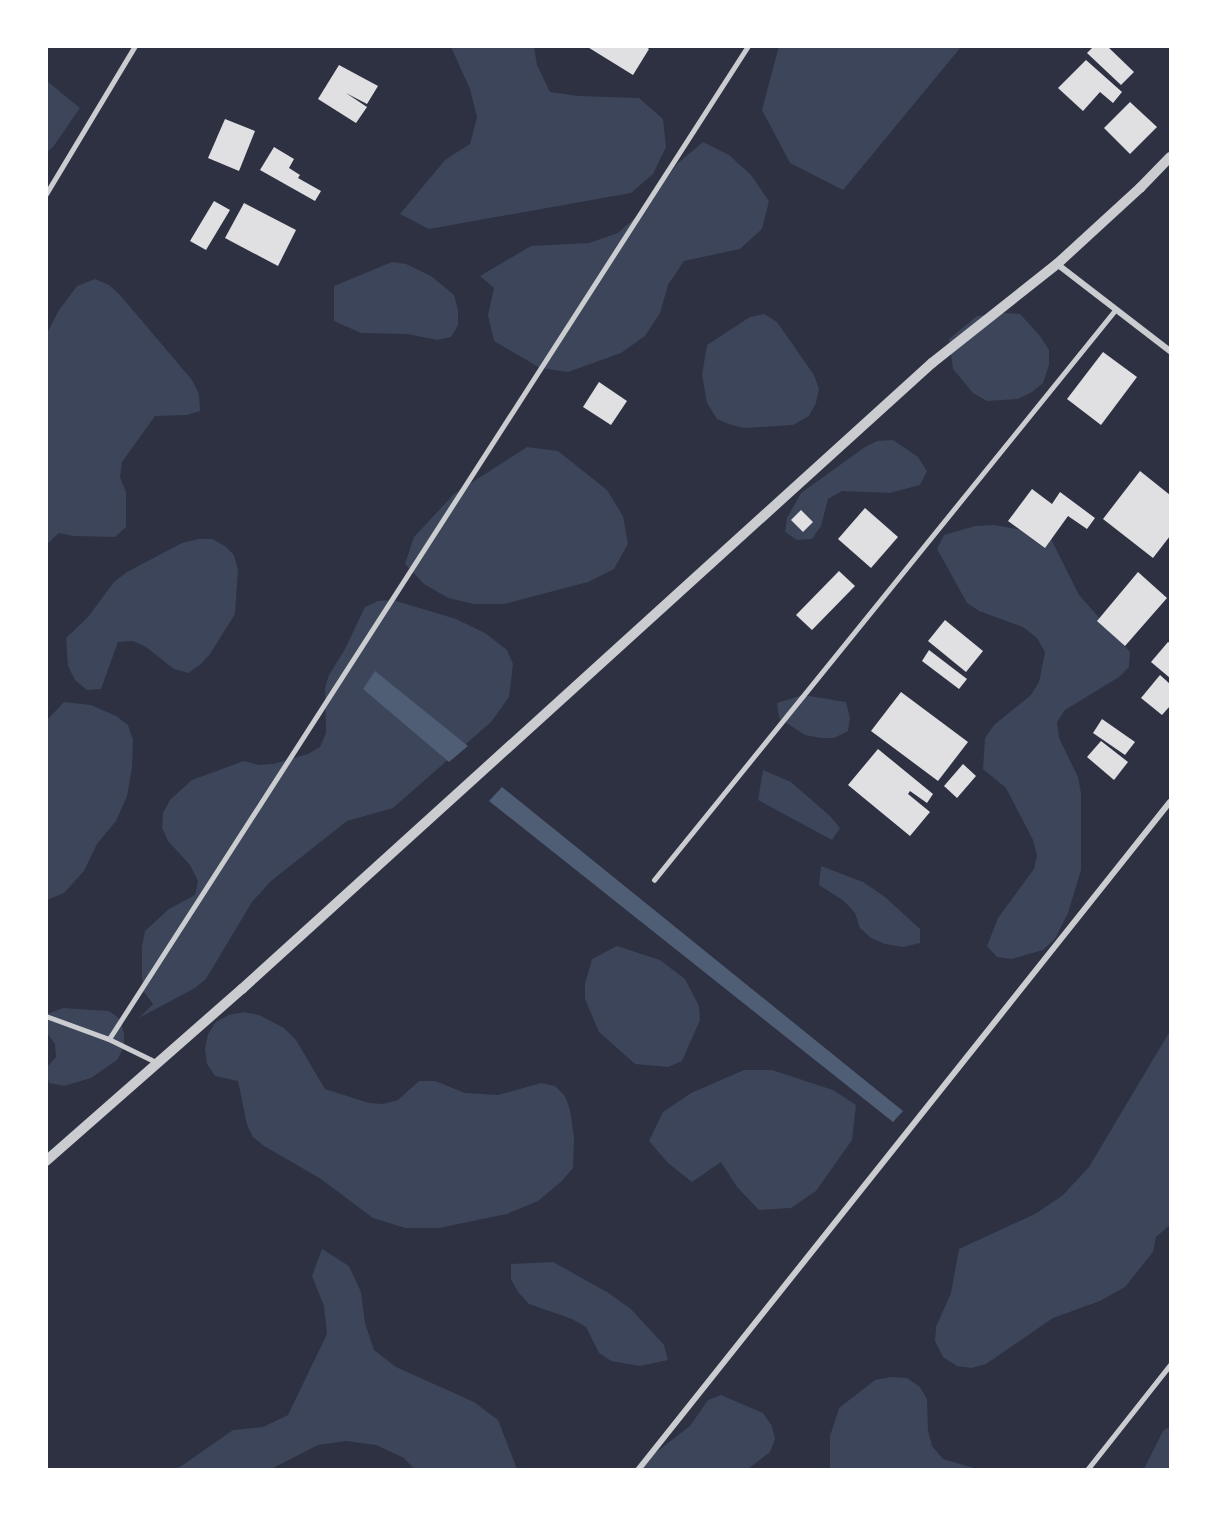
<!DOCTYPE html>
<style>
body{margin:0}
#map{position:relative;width:1217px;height:1516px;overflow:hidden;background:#2d3142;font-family:"Work Sans",sans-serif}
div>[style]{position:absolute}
.green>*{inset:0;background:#3c4559}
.water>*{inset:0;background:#4f5d75}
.building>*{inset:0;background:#e0e0e3}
.service>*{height:4.5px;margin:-2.25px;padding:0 2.25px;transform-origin:2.25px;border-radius:2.25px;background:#caccd0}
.minor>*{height:6px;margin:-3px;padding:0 3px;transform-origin:3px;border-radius:3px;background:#caccd0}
.tertiary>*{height:10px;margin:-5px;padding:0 5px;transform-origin:5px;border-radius:5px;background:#caccd0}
span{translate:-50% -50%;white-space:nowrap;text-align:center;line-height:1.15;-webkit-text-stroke:4.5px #fff;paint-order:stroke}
.frame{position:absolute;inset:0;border:48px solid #fff;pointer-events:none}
</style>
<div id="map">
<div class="green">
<div style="clip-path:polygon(779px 46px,961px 46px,961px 47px,843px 190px,790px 163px,762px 110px)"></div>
<div style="clip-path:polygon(451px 47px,534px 47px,537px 65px,550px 92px,578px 96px,639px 98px,663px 119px,666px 147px,653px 174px,631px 193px,429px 229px,400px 214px,445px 160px,470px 144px,477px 117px,470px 89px)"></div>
<div style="clip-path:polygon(47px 81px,80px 108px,53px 147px,47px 152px)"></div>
<div style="clip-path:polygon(703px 142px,729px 155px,751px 175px,769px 201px,762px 229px,740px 249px,684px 261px,668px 285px,660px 313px,645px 336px,621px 353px,568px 372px,540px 368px,494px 341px,488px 315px,494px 288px,480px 276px,531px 246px,589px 243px,618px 233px,639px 214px,678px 163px)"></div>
<div style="clip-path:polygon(392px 262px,406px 264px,431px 276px,454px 295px,458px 310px,458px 325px,451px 337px,437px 340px,407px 334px,361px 333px,334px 321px,334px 286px)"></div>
<div style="clip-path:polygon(95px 279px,109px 285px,120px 295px,192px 380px,199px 394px,200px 411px,187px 415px,155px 416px,122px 462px,120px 477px,126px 492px,126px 527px,115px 537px,73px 536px,59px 533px,47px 544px,47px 333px,59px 310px,77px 286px)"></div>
<div style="clip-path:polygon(1005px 313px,1020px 314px,1040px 336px,1049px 350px,1049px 365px,1043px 383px,1032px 392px,1018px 399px,987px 401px,973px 393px,953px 369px,949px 339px,977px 316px)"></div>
<div style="clip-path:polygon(764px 314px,777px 322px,814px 375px,819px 389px,816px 403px,809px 416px,793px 425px,745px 428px,731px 425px,717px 419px,707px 403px,702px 375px,707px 345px,750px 317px)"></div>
<div style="clip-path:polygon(893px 440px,918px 457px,927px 471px,920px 485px,890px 493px,842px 491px,828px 499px,821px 526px,812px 539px,797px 540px,785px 532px,787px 518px,801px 493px,865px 447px,877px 441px)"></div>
<div style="clip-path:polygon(527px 447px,558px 451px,607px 490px,623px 516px,628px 544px,614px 569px,588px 582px,504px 604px,474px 604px,448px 598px,424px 584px,405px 564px,414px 537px,454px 494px)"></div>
<div style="clip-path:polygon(994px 525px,1038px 533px,1051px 539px,1079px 595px,1130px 652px,1129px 667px,1119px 677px,1065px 710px,1057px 722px,1059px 738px,1078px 777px,1081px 793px,1081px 870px,1068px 913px,1055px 939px,1043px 950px,1012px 959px,997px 957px,987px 946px,998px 918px,1034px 869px,1037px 855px,1033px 840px,1006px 788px,983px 769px,985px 738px,994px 725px,1031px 695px,1039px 682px,1045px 652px,1037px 638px,1023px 627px,979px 611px,967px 603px,937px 549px,944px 535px,975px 526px)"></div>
<div style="clip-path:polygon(198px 539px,212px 539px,225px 546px,234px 555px,238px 570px,235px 614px,210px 654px,200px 665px,188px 673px,174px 669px,146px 647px,133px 641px,118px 642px,101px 689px,87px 690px,75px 680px,68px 666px,66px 638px,88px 617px,114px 582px,127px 572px,182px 543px)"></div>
<div style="clip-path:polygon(393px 600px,456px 619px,485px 633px,507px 650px,513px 664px,509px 697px,491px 722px,393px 808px,347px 821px,271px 881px,252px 902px,206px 979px,195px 988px,139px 1018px,153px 1004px,144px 992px,142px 978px,142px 946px,145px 931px,169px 909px,195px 895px,198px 881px,190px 865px,168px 841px,162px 828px,163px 813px,170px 800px,192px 780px,244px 761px,259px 765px,273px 764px,308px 754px,320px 747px,326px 733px,325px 688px,329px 675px,345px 649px,365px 607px,378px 601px)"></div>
<div style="clip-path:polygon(803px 695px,846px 702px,850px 718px,848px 731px,834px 738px,821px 738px,805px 735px,779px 718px,777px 703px)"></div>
<div style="clip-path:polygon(64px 702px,91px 705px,116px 716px,128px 725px,133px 740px,132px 768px,127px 796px,116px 821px,97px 844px,84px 871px,64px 893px,47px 900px,47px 720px)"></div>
<div style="clip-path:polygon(763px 770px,791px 782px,830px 816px,840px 828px,832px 840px,758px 800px)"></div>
<div style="clip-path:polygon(821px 866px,863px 882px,885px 897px,920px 929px,920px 943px,903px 947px,885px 944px,871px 938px,860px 928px,855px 913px,844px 901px,819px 885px)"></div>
<div style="clip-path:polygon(617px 946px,660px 960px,685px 979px,699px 1006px,700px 1020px,682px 1061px,668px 1067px,635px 1064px,599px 1032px,585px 999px,585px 984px,592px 959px)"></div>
<div style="clip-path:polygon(63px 1008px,109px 1011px,120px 1019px,124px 1034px,124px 1047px,117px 1060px,91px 1078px,64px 1086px,49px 1083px,47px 1072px,47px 1067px,56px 1057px,55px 1044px,47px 1033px,47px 1014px)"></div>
<div style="clip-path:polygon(244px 1012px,259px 1015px,284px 1028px,296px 1040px,325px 1089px,369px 1103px,383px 1104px,398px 1100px,419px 1081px,435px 1081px,465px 1093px,498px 1095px,541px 1083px,555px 1086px,565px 1096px,570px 1110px,574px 1137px,573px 1168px,562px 1181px,538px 1201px,507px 1214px,439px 1228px,405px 1228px,373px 1218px,321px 1179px,264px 1146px,253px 1137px,247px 1125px,238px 1081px,215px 1076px,207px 1064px,205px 1049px,208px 1034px,216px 1022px,229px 1015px)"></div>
<div style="clip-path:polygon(1170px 1031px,1170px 1225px,1156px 1237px,1153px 1252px,1125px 1287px,1100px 1301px,1053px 1318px,986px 1364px,971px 1368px,957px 1366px,943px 1357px,935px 1341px,936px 1327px,951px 1293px,959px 1249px,1035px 1214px,1063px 1195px,1089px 1167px)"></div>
<div style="clip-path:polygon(744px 1070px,772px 1070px,833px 1090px,856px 1105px,852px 1140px,816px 1191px,791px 1208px,759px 1210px,737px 1187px,721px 1162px,692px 1182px,668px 1163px,649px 1141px,663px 1112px,691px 1093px)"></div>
<div style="clip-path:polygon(322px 1249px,349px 1266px,361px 1292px,365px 1323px,374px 1350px,396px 1367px,474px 1402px,498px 1420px,517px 1469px,414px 1469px,404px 1458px,376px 1445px,346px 1441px,318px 1445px,271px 1469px,172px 1469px,180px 1467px,233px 1430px,263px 1427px,288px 1415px,327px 1334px,324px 1306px,312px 1276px)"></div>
<div style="clip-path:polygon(553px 1262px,607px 1292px,631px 1309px,664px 1345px,668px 1360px,640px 1366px,611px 1361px,599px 1353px,586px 1327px,572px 1319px,529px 1304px,518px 1292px,511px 1279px,511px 1264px)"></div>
<div style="clip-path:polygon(891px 1377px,907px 1378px,920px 1387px,927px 1399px,928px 1430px,932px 1446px,943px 1459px,977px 1469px,830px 1469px,830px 1436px,839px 1408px,875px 1380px)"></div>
<div style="clip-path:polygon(721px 1395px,763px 1413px,772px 1426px,775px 1439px,770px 1452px,748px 1469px,633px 1470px,690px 1426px,708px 1400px)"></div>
<div style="clip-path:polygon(1167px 1428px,1170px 1429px,1170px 1469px,1144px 1469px,1163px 1431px)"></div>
</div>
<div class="water">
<div style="clip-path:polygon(375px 671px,468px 746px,449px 762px,363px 689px)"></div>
<div style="clip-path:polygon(502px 787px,903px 1111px,893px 1122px,489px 801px)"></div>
</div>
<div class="building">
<div style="clip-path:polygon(586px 46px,645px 46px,649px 49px,633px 75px)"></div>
<div style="clip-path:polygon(1094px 46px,1107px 46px,1134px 72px,1121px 85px,1087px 53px)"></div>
<div style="clip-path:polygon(1086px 60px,1122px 92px,1113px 103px,1100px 92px,1083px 111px,1058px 88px)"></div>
<div style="clip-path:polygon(339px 65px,378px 86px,367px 104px,346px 93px,367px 107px,356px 123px,318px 99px)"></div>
<div style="clip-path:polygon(1130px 102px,1157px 127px,1130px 154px,1104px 128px)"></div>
<div style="clip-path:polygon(225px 119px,255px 131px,239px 171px,208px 158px)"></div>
<div style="clip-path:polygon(274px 147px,294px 159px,289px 168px,300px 175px,298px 178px,321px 191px,315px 201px,260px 170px)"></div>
<div style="clip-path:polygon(214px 201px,230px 210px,206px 250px,190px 241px)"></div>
<div style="clip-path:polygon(244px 203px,296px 230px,278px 266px,225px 238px)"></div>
<div style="clip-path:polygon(1103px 352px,1137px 377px,1101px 425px,1067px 399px)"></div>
<div style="clip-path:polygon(599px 382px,627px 401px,611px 425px,583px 407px)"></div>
<div style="clip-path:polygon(1140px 471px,1170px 495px,1170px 536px,1153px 558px,1103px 519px)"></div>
<div style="clip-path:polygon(1032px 489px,1052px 504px,1060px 492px,1095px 518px,1087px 529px,1068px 516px,1045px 548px,1008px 521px)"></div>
<div style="clip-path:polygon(865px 508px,898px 537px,871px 568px,838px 539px)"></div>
<div style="clip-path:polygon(801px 510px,813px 522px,803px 532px,791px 520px)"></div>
<div style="clip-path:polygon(839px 571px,855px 586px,812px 630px,796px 615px)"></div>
<div style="clip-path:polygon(1138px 572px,1167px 598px,1125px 646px,1097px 621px)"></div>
<div style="clip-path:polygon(945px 620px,983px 651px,966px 672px,928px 641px)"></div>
<div style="clip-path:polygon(1168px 642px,1170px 643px,1170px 678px,1151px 662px)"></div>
<div style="clip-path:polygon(929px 650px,967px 679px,959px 689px,922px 661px)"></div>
<div style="clip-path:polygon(1160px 675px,1170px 684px,1170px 706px,1162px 715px,1141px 698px)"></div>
<div style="clip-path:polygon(901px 692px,968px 742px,938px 781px,871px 731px)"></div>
<div style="clip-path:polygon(1102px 719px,1135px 742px,1125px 755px,1093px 733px)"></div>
<div style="clip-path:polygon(1101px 741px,1128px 762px,1114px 780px,1087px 757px)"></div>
<div style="clip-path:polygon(878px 749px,933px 794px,927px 803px,910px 791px,908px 794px,930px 812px,910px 836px,848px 785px)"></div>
<div style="clip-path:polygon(963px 764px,976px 776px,957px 798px,944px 786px)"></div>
</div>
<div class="service">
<div style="left:46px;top:194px;width:173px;rotate:-59deg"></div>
<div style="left:654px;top:880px;width:734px;rotate:-51.02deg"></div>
<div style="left:46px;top:1016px;width:67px;rotate:20.1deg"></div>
<div style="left:109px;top:1039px;width:52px;rotate:26.1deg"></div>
<div style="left:109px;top:1039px;width:1181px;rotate:-57.24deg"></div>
<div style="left:1087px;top:1470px;width:134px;rotate:-51.7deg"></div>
</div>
<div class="minor">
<div style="left:1057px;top:264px;width:143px;rotate:37.6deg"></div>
<div style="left:638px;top:1470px;width:854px;rotate:-51.47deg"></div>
</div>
<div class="tertiary">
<div style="left:46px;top:1161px;width:261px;rotate:-41.3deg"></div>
<div style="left:242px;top:989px;width:932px;rotate:-42.22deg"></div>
<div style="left:932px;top:363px;width:159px;rotate:-38.4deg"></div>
<div style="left:1057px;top:264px;width:113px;rotate:-42.5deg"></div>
<div style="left:1140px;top:188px;width:43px;rotate:-45.9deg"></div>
</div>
<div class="frame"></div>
</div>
